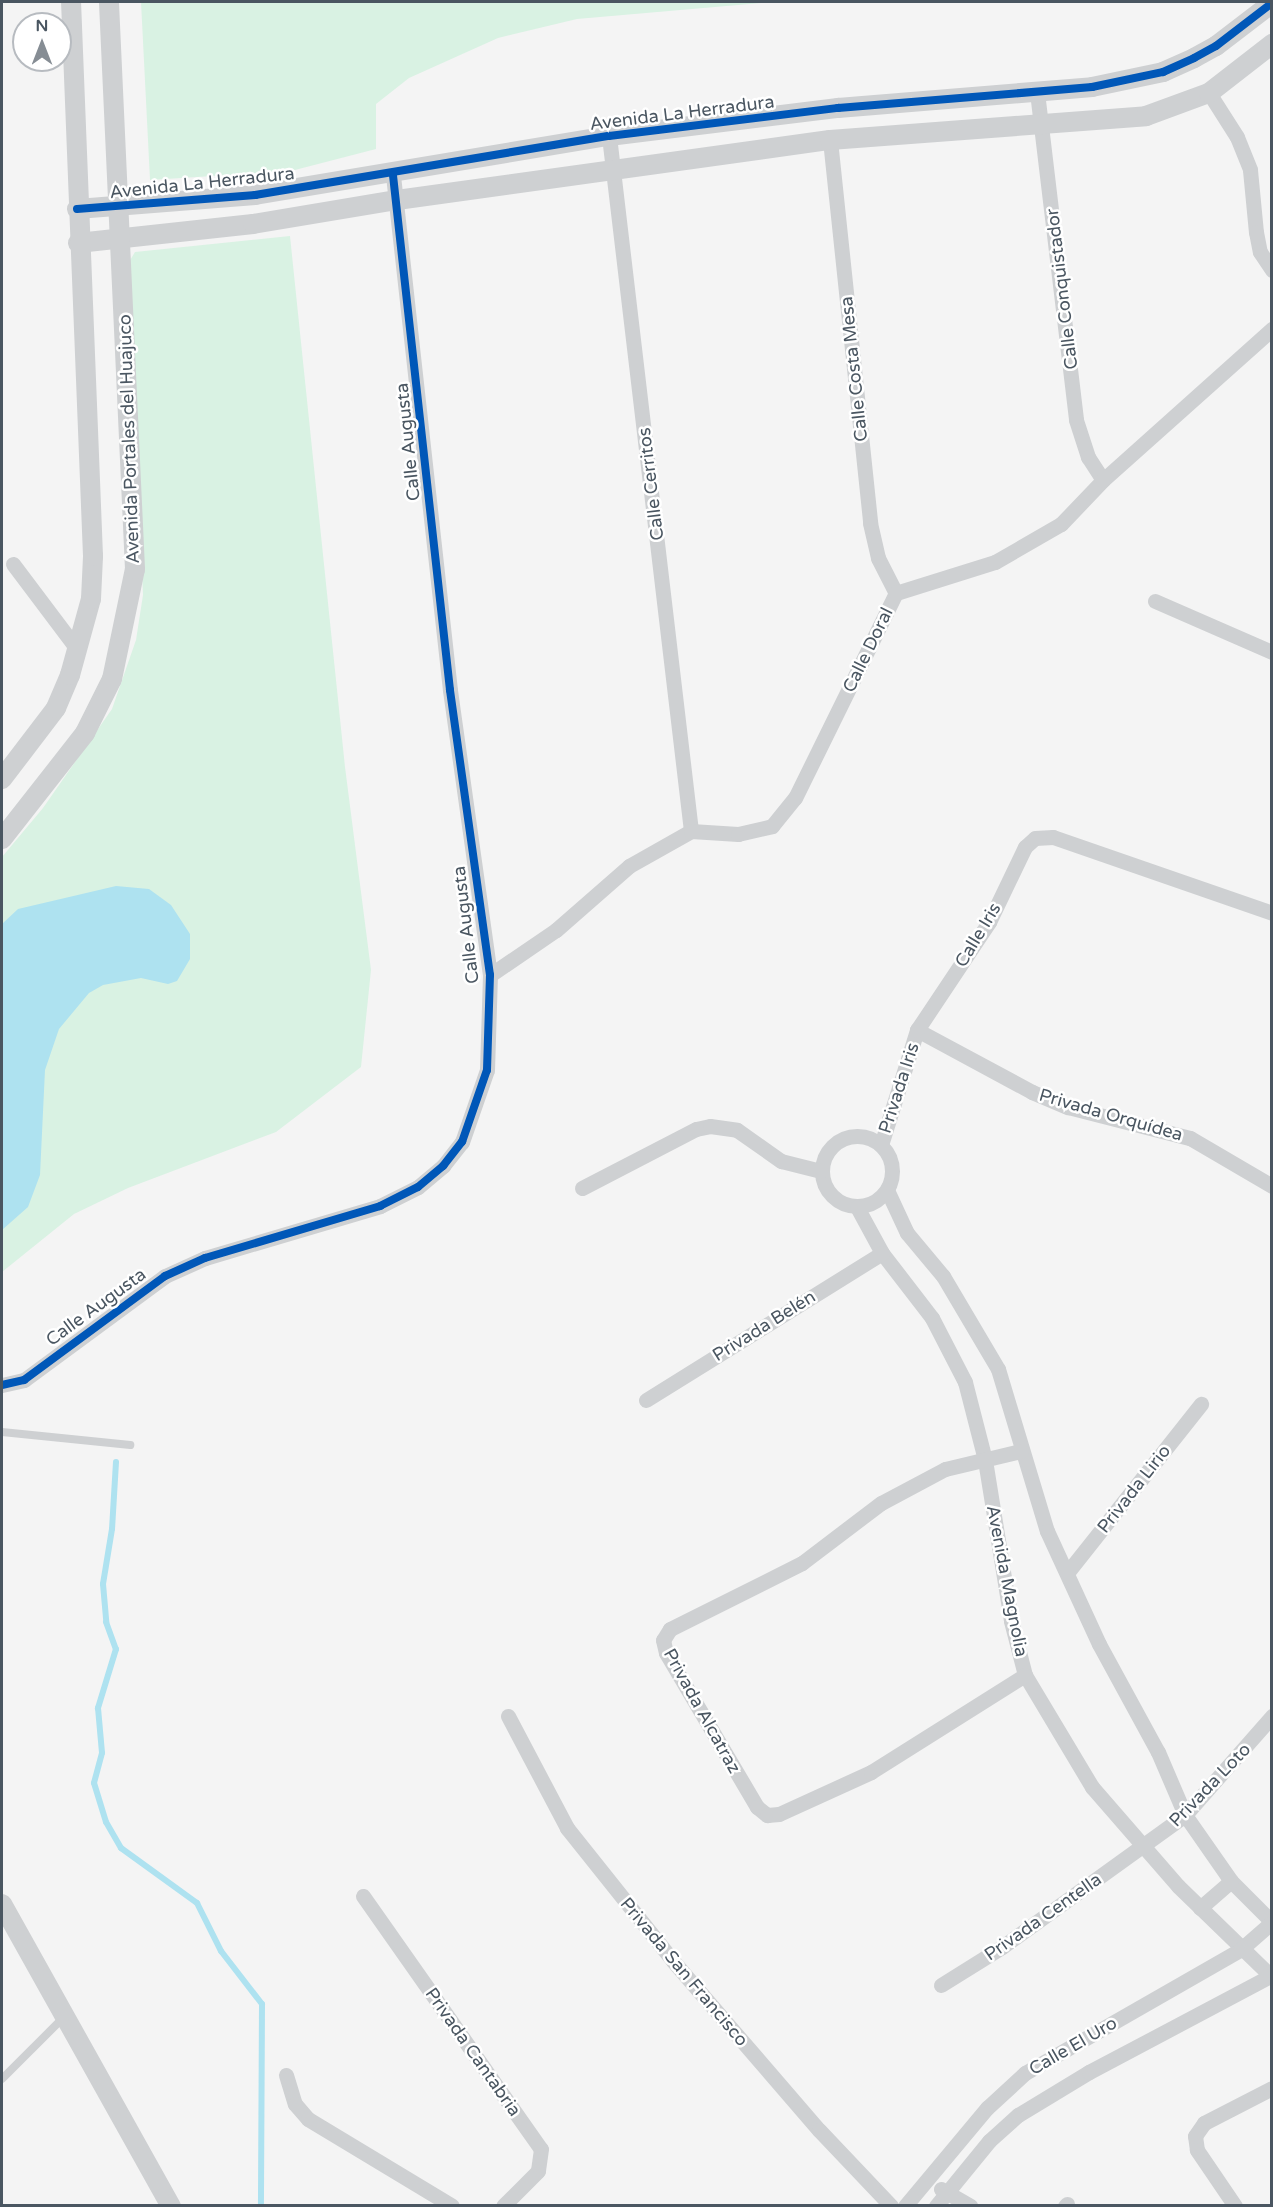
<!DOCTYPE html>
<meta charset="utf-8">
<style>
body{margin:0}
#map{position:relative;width:1273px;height:2207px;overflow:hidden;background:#f4f4f4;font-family:"Varela Round",sans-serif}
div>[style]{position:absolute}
.green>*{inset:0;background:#d9f2e3}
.water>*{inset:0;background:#aee2f0}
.stream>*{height:6px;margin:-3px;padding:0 3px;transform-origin:3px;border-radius:3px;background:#aee2f0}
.service>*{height:8px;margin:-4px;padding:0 4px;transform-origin:4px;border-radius:4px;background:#ced0d2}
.minor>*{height:15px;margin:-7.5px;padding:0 7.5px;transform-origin:7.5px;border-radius:7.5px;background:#ced0d2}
.minor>.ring{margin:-7.5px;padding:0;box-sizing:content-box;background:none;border:15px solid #ced0d2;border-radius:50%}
.tertiary>*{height:20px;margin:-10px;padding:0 10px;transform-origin:10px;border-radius:10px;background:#ced0d2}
.cycleway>*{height:8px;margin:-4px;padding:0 4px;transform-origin:4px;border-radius:4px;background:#0057b8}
span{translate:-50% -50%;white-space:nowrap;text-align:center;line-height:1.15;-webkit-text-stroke:5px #fff;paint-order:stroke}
.street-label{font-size:18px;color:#4a5661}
.frame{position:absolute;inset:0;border:3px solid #4a5661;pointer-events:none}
.north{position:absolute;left:12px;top:12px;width:60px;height:60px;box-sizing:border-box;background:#fff;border:2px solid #b7bbc0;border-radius:50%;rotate:0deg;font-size:16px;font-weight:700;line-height:24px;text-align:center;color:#4a5661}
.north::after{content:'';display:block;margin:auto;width:21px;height:27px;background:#868d94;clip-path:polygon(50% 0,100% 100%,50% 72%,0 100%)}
</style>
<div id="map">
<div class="green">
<div style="clip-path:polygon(141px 2px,773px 2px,577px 19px,498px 38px,409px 78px,376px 104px,376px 149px,291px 171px,150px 180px)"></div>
<div style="clip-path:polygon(290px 236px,345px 767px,371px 970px,361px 1067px,276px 1132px,128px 1188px,74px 1214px,2px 1272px,2px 857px,43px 808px,112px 709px,136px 640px,143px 595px,129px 262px,135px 252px)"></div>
</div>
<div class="water">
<div style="clip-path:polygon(116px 886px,149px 889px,171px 905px,190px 934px,190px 959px,177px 981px,168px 984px,141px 978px,103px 985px,89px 993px,59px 1029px,45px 1070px,40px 1175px,28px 1207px,2px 1230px,2px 924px,18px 909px)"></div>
</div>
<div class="stream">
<div style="left:116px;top:1462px;width:67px;rotate:93.4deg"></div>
<div style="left:112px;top:1529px;width:56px;rotate:99.3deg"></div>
<div style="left:103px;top:1584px;width:38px;rotate:85deg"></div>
<div style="left:106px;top:1622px;width:29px;rotate:70deg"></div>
<div style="left:116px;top:1649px;width:62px;rotate:107deg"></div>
<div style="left:98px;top:1708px;width:45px;rotate:84.9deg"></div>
<div style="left:102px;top:1753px;width:31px;rotate:105deg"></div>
<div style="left:94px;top:1783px;width:41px;rotate:72.9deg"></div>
<div style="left:106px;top:1822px;width:30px;rotate:60deg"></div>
<div style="left:121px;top:1848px;width:94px;rotate:35.9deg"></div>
<div style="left:197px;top:1903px;width:54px;rotate:63.4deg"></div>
<div style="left:221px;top:1951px;width:67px;rotate:52.3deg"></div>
<div style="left:262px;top:2004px;width:202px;rotate:90.3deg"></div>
</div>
<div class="service">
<div style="left:2px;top:1432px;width:129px;rotate:5.8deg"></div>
<div style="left:2px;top:2079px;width:86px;rotate:-45deg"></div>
</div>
<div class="minor">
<div style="left:1037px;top:92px;width:330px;rotate:83.2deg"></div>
<div style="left:1076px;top:420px;width:39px;rotate:72deg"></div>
<div style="left:1088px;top:457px;width:27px;rotate:57deg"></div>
<div style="left:1209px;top:93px;width:52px;rotate:57.5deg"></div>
<div style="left:1237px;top:137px;width:35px;rotate:68deg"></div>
<div style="left:1250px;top:170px;width:62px;rotate:84.5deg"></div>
<div style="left:1256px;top:232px;width:20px;rotate:79deg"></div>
<div style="left:1260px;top:252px;width:22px;rotate:56deg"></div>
<div style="left:609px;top:136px;width:700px;rotate:83.27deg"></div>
<div style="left:830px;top:140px;width:385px;rotate:84deg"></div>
<div style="left:870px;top:523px;width:36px;rotate:77deg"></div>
<div style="left:878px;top:558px;width:39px;rotate:63deg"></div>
<div style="left:13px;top:564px;width:106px;rotate:53deg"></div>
<div style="left:1155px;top:601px;width:128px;rotate:23.6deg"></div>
<div style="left:490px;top:975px;width:80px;rotate:-34.3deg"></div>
<div style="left:556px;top:930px;width:97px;rotate:-41.2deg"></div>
<div style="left:629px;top:866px;width:71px;rotate:-29.4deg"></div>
<div style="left:691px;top:831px;width:47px;rotate:3.7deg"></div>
<div style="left:738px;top:834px;width:35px;rotate:-13deg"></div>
<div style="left:772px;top:826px;width:36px;rotate:-51deg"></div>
<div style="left:795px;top:798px;width:229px;rotate:-63.8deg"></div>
<div style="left:896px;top:593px;width:104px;rotate:-17.4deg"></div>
<div style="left:995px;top:562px;width:76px;rotate:-29.9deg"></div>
<div style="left:1061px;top:524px;width:61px;rotate:-46.3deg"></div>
<div style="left:1103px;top:480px;width:227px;rotate:-41.8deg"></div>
<div style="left:917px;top:1030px;width:131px;rotate:28.3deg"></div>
<div style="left:1032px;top:1092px;width:39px;rotate:23deg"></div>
<div style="left:1068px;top:1107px;width:126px;rotate:14.3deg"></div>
<div style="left:1190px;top:1138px;width:95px;rotate:30.3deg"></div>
<div class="ring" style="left:822px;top:1136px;width:55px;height:55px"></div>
<div style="left:881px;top:1145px;width:121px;rotate:-72.6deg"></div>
<div style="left:917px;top:1030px;width:130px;rotate:-56.3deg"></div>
<div style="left:989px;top:922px;width:83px;rotate:-64.4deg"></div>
<div style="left:1025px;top:847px;width:13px;rotate:-42deg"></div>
<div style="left:1035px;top:838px;width:18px;rotate:-3deg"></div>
<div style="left:1053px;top:837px;width:232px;rotate:19.1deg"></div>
<div style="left:582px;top:1188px;width:128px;rotate:-27.4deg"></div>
<div style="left:696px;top:1129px;width:14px;rotate:-12deg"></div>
<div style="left:710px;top:1126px;width:27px;rotate:8deg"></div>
<div style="left:737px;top:1130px;width:54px;rotate:35.2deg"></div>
<div style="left:781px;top:1161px;width:41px;rotate:14deg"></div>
<div style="left:887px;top:1190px;width:47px;rotate:65.1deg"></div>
<div style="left:907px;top:1233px;width:56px;rotate:50.1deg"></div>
<div style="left:943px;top:1276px;width:108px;rotate:59.4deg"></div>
<div style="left:998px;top:1369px;width:169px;rotate:73.2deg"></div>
<div style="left:1047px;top:1531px;width:124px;rotate:65.3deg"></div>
<div style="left:1099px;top:1644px;width:123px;rotate:61.4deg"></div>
<div style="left:1158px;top:1752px;width:69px;rotate:66.8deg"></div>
<div style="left:1185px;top:1815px;width:80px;rotate:55.1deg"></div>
<div style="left:1231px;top:1881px;width:58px;rotate:45deg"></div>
<div style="left:857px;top:1207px;width:52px;rotate:61.5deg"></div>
<div style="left:882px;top:1253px;width:82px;rotate:52.4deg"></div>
<div style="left:932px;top:1318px;width:72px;rotate:62.7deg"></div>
<div style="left:965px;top:1382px;width:81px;rotate:75.6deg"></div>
<div style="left:985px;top:1460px;width:163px;rotate:80.8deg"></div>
<div style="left:1011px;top:1621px;width:56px;rotate:75.5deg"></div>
<div style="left:1025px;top:1675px;width:131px;rotate:59.1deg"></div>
<div style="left:1092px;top:1787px;width:131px;rotate:49deg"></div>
<div style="left:1178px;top:1886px;width:131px;rotate:44.1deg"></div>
<div style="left:2px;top:1385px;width:23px;rotate:-13deg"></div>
<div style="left:24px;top:1380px;width:175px;rotate:-36.4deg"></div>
<div style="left:165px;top:1276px;width:44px;rotate:-24.2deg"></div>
<div style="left:205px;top:1258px;width:183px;rotate:-16.5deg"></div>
<div style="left:380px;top:1206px;width:42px;rotate:-26.6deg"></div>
<div style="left:418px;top:1187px;width:33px;rotate:-40deg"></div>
<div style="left:443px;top:1166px;width:31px;rotate:-52deg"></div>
<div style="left:462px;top:1142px;width:76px;rotate:-70.9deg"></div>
<div style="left:487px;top:1070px;width:95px;rotate:-88.2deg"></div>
<div style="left:490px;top:975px;width:288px;rotate:-98deg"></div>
<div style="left:450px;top:690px;width:518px;rotate:-96.32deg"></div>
<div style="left:646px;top:1400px;width:278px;rotate:-31.9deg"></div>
<div style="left:1021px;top:1451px;width:78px;rotate:166.7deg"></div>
<div style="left:945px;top:1469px;width:72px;rotate:152deg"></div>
<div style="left:881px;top:1503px;width:99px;rotate:142.8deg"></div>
<div style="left:802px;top:1563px;width:148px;rotate:153.4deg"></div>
<div style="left:670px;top:1629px;width:13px;rotate:122deg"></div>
<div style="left:663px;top:1640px;width:13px;rotate:77deg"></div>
<div style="left:666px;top:1653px;width:179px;rotate:59.4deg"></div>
<div style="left:757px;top:1807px;width:13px;rotate:39deg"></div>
<div style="left:767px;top:1815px;width:12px;rotate:-5deg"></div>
<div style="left:779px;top:1814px;width:101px;rotate:-24.5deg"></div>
<div style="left:871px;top:1772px;width:182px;rotate:-32.2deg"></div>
<div style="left:1067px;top:1573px;width:216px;rotate:-51.6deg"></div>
<div style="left:508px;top:1716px;width:127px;rotate:62.2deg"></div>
<div style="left:567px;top:1828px;width:170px;rotate:51.4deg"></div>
<div style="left:673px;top:1961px;width:223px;rotate:49.2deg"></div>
<div style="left:819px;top:2130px;width:105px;rotate:46.5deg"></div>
<div style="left:363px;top:1896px;width:309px;rotate:54.9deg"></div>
<div style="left:541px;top:2149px;width:22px;rotate:98deg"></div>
<div style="left:538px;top:2171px;width:49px;rotate:135deg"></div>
<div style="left:1200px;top:1908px;width:41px;rotate:-41.1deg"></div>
<div style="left:941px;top:1985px;width:72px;rotate:-31.9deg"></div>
<div style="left:1002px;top:1947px;width:226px;rotate:-35.8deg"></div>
<div style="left:1185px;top:1815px;width:132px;rotate:-48.7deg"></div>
<div style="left:286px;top:2075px;width:30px;rotate:73deg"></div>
<div style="left:295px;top:2104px;width:20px;rotate:49deg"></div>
<div style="left:308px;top:2119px;width:168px;rotate:31.1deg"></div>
<div style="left:941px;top:2189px;width:34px;rotate:30deg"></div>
<div style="left:905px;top:2206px;width:128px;rotate:-50.1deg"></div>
<div style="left:987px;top:2108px;width:52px;rotate:-42.6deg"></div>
<div style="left:1025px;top:2073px;width:248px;rotate:-29.8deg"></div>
<div style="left:1240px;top:1950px;width:43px;rotate:-41.2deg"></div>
<div style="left:936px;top:2206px;width:84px;rotate:-50.8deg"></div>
<div style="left:989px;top:2141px;width:39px;rotate:-42deg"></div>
<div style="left:1018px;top:2115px;width:83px;rotate:-31.2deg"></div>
<div style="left:1089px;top:2072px;width:207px;rotate:-27.9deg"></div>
<div style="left:1065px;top:2206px;width:3px;rotate:-45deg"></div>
<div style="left:1235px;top:2206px;width:68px;rotate:-124.2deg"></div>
<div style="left:1197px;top:2150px;width:14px;rotate:-98deg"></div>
<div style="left:1195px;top:2136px;width:16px;rotate:-55deg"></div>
<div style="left:1204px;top:2123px;width:76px;rotate:-27.2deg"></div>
</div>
<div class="tertiary">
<div style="left:77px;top:209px;width:179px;rotate:-4.5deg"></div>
<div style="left:255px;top:195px;width:359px;rotate:-9.5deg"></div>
<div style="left:609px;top:136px;width:231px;rotate:-7deg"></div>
<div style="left:838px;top:108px;width:255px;rotate:-4.7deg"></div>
<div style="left:1092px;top:87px;width:73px;rotate:-11.9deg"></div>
<div style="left:1163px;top:72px;width:34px;rotate:-24deg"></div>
<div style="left:1194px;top:58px;width:25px;rotate:-29deg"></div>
<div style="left:1216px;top:46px;width:71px;rotate:-37.5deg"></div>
<div style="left:78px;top:243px;width:176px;rotate:-6.2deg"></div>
<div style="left:253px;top:224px;width:146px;rotate:-9.5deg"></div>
<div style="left:397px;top:200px;width:437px;rotate:-7.9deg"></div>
<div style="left:830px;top:140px;width:317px;rotate:-4.3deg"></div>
<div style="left:1146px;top:116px;width:67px;rotate:-20.1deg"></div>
<div style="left:1209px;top:93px;width:80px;rotate:-37.9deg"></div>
<div style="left:2px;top:779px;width:89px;rotate:-52.7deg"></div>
<div style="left:56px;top:708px;width:36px;rotate:-67deg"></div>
<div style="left:70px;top:675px;width:79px;rotate:-74.6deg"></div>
<div style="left:91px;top:599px;width:43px;rotate:-87.3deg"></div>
<div style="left:93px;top:556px;width:554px;rotate:-92.27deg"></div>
<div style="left:2px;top:839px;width:135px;rotate:-51.9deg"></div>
<div style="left:85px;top:733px;width:60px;rotate:-63.4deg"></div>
<div style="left:112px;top:679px;width:112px;rotate:-78.2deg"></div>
<div style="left:135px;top:569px;width:568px;rotate:-92.63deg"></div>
<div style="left:2px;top:1904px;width:346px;rotate:60.8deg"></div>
</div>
<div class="cycleway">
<div style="left:77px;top:209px;width:179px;rotate:-4.5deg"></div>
<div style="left:255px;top:195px;width:359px;rotate:-9.5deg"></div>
<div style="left:609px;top:136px;width:231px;rotate:-7deg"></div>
<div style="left:838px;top:108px;width:255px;rotate:-4.7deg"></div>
<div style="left:1092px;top:87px;width:73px;rotate:-11.9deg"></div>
<div style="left:1163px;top:72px;width:34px;rotate:-24deg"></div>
<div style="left:1194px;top:58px;width:25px;rotate:-29deg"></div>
<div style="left:1216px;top:46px;width:71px;rotate:-37.5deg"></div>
<div style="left:2px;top:1385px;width:23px;rotate:-13deg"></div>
<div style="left:24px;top:1380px;width:175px;rotate:-36.4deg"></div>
<div style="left:165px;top:1276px;width:44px;rotate:-24.2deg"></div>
<div style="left:205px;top:1258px;width:183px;rotate:-16.5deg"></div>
<div style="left:380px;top:1206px;width:42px;rotate:-26.6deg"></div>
<div style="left:418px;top:1187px;width:33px;rotate:-40deg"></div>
<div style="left:443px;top:1166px;width:31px;rotate:-52deg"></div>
<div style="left:462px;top:1142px;width:76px;rotate:-70.9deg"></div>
<div style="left:487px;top:1070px;width:95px;rotate:-88.2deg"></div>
<div style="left:490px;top:975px;width:288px;rotate:-98deg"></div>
<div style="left:450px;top:690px;width:518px;rotate:-96.32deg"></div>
</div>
<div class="street-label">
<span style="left:682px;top:113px;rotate:-7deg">Avenida La Herradura</span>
<span style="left:202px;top:183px;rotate:-6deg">Avenida La Herradura</span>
<span style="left:1062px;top:289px;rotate:-97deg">Calle Conquistador</span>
<span style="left:854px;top:369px;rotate:-96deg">Calle Costa Mesa</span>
<span style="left:129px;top:439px;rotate:-92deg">Avenida Portales del Huajuco</span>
<span style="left:408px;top:442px;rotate:-96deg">Calle Augusta</span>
<span style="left:651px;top:484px;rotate:-97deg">Calle Cerritos</span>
<span style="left:868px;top:650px;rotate:-64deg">Calle Doral</span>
<span style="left:466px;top:925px;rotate:-97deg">Calle Augusta</span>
<span style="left:978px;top:935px;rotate:-59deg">Calle Iris</span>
<span style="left:899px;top:1088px;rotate:-72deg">Privada Iris</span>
<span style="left:1111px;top:1115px;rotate:16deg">Privada Orquídea</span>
<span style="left:96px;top:1307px;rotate:-36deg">Calle Augusta</span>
<span style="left:764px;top:1326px;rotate:-32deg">Privada Belén</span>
<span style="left:1134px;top:1489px;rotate:-52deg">Privada Lirio</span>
<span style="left:1007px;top:1581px;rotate:79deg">Avenida Magnolia</span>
<span style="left:702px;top:1711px;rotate:61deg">Privada Alcatraz</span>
<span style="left:1210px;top:1785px;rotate:-46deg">Privada Loto</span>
<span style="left:1043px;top:1917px;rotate:-35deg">Privada Centella</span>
<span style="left:684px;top:1972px;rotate:50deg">Privada San Francisco</span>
<span style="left:1073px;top:2046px;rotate:-30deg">Calle El Uro</span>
<span style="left:473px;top:2052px;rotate:55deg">Privada Cantabria</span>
</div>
<div class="frame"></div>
<div class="north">N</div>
</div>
